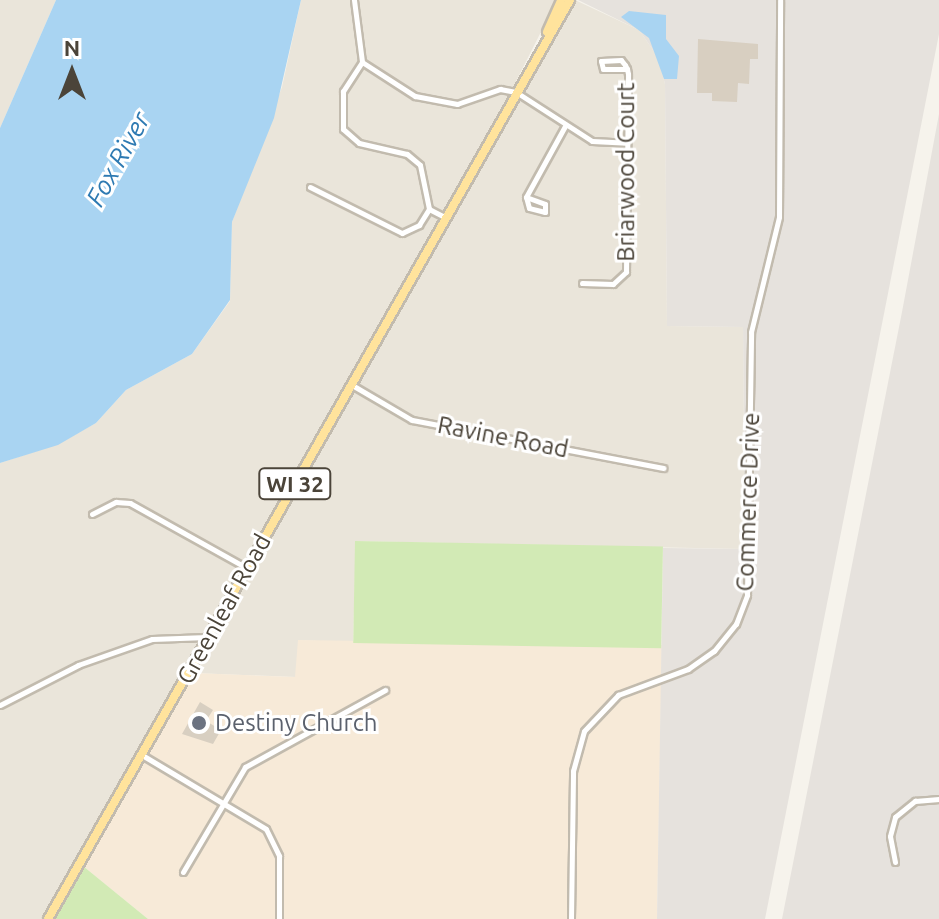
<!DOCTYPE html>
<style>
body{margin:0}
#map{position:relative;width:939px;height:919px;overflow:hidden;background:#f6f3ec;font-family:Ubuntu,sans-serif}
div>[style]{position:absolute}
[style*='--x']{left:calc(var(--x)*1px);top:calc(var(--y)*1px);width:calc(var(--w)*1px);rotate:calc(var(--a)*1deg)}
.residential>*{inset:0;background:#eae5da}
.commercial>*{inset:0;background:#f7ead8}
.industrial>*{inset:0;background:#e6e2dd}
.green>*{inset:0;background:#d2eab5;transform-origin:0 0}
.water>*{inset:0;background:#a9d4f2}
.building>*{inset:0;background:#d8cfc1}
.roads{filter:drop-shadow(2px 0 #c2bbae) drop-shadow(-2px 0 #c2bbae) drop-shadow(0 2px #c2bbae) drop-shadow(0 -2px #c2bbae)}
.minor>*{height:5px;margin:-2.5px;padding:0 2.5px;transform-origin:2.5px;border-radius:2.5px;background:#fff}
.primary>*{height:8px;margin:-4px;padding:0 4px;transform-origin:4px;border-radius:4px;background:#ffe39c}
.dots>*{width:22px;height:22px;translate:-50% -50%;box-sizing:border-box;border:4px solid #fff;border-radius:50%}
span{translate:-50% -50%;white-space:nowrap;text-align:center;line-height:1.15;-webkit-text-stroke:6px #fff;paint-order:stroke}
.shield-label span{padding:2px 6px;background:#fff;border:2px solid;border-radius:6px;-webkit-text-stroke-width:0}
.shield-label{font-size:22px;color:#4b4439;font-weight:700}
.street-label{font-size:24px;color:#4b4439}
.worship-label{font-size:24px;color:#5b616d}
.left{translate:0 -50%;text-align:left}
.water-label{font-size:26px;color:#2e7ab2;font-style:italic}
.north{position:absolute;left:32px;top:32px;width:80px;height:80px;-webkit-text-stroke:6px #fff;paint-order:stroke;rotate:0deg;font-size:22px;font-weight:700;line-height:32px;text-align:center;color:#4b4439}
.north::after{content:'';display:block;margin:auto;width:28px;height:36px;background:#4b4439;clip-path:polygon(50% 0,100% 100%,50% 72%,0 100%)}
</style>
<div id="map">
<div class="residential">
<div style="clip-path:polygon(0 0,56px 0,0 128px)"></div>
<div style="clip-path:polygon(301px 0,557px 0,500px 113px,52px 904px,43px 919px,0 919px,0 463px,58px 444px,96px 423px,126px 390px,192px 354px,230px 301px,232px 222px,282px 87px)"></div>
<div style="clip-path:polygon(575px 0,639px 30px,658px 57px,665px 84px,667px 326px,743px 327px,745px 549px,356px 541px,353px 643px,299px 640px,296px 677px,193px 673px)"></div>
</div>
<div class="commercial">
<div style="clip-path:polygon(298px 640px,662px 645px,657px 919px,148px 919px,83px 866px,193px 673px,295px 677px)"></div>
</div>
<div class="industrial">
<div style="clip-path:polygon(578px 0,939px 0,939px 34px,765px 919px,657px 919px,663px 548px,745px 549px,743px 327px,667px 326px,665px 84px,658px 57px,639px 30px)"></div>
<div style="clip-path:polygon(939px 114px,939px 919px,782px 919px,902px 312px)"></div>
</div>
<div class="green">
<div style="left:355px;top:541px;width:308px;height:102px;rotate:1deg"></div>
<div style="clip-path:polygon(83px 866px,148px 919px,51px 919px)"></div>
</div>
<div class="water">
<div style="clip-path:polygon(56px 0,301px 0,274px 118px,232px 222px,230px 300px,192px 354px,126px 390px,96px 423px,58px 445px,0 463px,0 128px)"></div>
<div style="clip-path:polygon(629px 11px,666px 15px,666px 39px,679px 56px,677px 79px,664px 79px,649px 38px,621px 17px)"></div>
</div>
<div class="building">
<div style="clip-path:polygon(698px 39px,758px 44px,758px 59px,750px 59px,749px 84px,738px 83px,737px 102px,712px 101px,712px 93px,697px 93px)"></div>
<div style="clip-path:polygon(200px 702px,213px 710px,206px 721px,221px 730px,213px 744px,182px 734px)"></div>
</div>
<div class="roads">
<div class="minor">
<div style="--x:354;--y:0;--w:63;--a:82.6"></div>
<div style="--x:362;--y:62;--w:63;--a:32.7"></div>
<div style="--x:415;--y:96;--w:43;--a:10.8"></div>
<div style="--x:457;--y:104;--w:46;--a:-19.2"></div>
<div style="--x:500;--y:89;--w:16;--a:11"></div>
<div style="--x:516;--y:92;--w:90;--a:32.8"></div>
<div style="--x:592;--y:141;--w:35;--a:3"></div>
<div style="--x:362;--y:62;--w:35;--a:123"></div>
<div style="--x:343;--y:91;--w:38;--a:90"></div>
<div style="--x:343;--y:129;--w:21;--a:41"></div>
<div style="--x:359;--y:143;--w:49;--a:12.9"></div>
<div style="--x:407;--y:154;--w:17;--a:40"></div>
<div style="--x:420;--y:165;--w:45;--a:78.4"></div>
<div style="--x:429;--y:209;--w:18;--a:27"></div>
<div style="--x:310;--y:187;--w:103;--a:26.6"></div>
<div style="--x:402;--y:233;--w:19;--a:-25"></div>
<div style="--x:419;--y:225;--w:19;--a:-58"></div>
<div style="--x:526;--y:197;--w:20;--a:20"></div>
<div style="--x:545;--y:204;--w:8;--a:90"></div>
<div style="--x:545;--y:212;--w:16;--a:-166"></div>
<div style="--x:529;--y:208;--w:11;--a:-105"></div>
<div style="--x:526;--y:197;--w:81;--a:-61.2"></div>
<div style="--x:582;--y:283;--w:31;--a:2"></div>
<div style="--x:613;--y:284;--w:18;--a:-43"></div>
<div style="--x:626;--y:272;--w:198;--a:-89.4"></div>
<div style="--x:628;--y:74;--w:5;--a:-101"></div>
<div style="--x:627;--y:69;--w:4;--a:-117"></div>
<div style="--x:625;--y:65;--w:6;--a:-129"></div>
<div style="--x:621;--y:60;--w:20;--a:177"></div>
<div style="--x:601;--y:61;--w:8;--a:76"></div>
<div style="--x:603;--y:69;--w:24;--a:0"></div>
<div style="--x:352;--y:385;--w:69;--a:30.3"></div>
<div style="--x:412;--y:420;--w:256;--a:10.8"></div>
<div style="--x:92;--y:514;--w:27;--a:-27"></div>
<div style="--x:116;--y:502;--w:14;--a:4"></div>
<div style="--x:130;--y:503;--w:134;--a:29.1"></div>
<div style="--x:0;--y:705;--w:88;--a:-27.1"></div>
<div style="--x:78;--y:665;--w:78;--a:-19.4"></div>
<div style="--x:152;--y:639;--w:55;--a:-2.1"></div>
<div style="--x:142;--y:755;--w:144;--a:30.8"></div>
<div style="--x:266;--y:829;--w:30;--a:64"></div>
<div style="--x:279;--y:856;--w:63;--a:90"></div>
<div style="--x:895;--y:862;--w:26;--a:-101"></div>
<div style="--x:890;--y:836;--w:20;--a:-75"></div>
<div style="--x:895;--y:817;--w:26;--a:-39"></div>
<div style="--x:915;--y:801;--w:24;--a:-5"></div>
<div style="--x:183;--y:872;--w:122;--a:-59.4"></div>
<div style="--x:245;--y:767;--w:160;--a:-28.8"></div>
<div style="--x:571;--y:919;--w:148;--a:-89.2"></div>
<div style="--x:573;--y:771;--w:41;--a:-74.6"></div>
<div style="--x:584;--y:731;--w:50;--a:-46.6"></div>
<div style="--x:618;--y:695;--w:75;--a:-20.4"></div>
<div style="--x:688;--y:669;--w:32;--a:-35"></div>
<div style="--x:714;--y:651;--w:35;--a:-51"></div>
<div style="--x:736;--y:624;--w:31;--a:-69"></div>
<div style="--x:747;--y:595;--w:263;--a:-89.1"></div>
<div style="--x:751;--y:332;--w:118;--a:-76.3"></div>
<div style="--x:779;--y:217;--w:217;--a:-89.7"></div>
</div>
<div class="primary">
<div style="--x:547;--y:32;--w:35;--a:-66"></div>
<div style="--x:48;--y:919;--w:1057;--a:-60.4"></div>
</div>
</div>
<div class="dots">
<div style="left:199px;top:723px;background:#6b7280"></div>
</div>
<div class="shield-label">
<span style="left:295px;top:484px">WI 32</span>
</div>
<div class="street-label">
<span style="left:626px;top:172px;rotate:-90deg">Briarwood Court</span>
<span style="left:503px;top:437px;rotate:11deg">Ravine Road</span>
<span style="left:748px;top:502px;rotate:-88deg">Commerce Drive</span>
<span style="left:224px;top:609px;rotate:-61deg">Greenleaf Road</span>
</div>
<div class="worship-label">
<span class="left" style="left:215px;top:723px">Destiny Church</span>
</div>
<div class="water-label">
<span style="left:118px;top:159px;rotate:-61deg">Fox River</span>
</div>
<div class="north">N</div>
</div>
